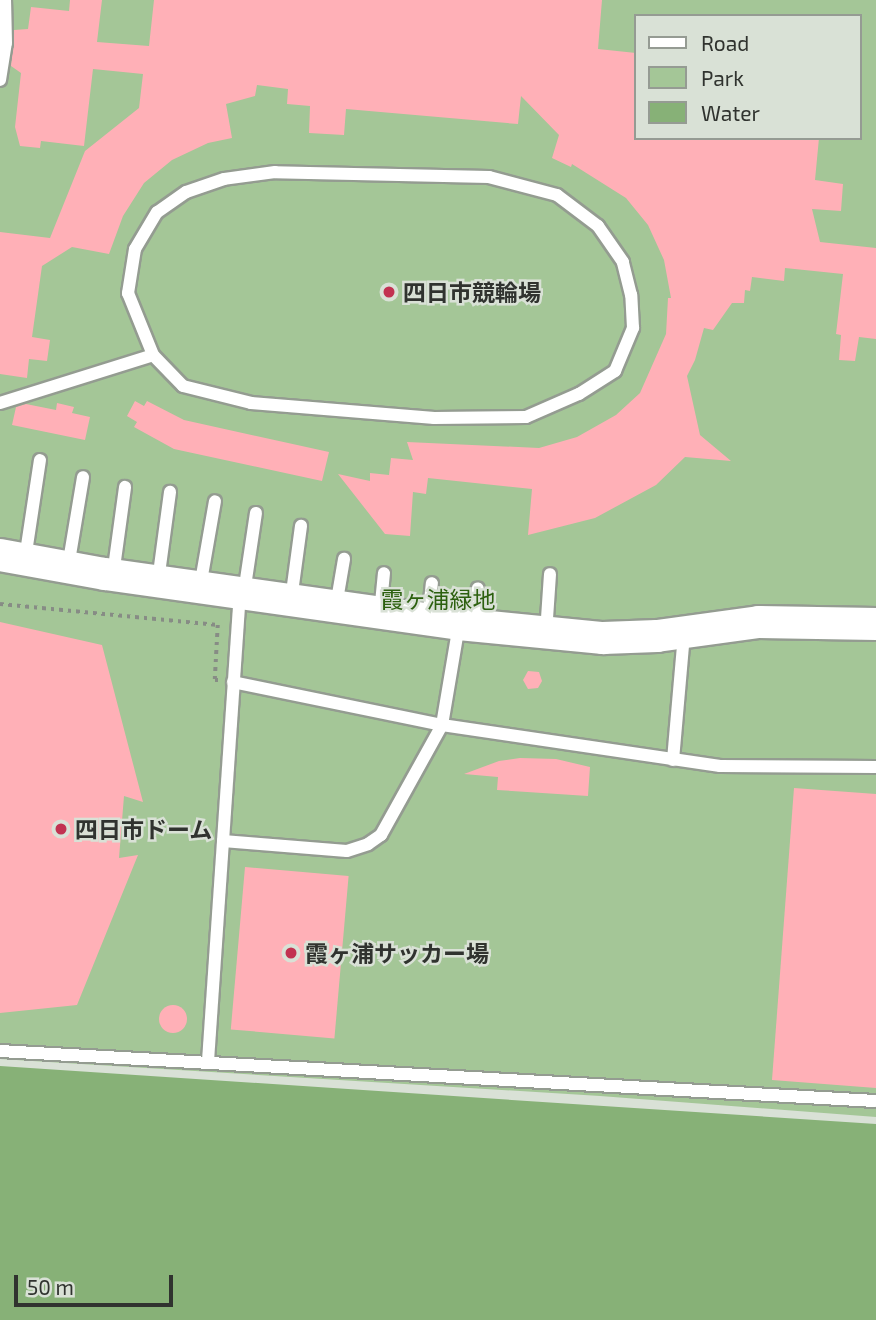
<!DOCTYPE html>
<meta charset="utf-8">
<style>
body{margin:0}
#map{position:relative;width:876px;height:1320px;overflow:hidden;background:#d9e1d6;font-family:"Exo 2","Noto Sans JP",sans-serif}
div>[style]{position:absolute}
[style*='--x']{left:calc(var(--x)*1px);top:calc(var(--y)*1px);width:calc(var(--w)*1px);rotate:calc(var(--a)*1deg)}
.green>*{inset:0;background:#a4c697}
.water>*{inset:0;background:#87b177}
.building>*{inset:0;background:#ffb0b7;transform-origin:0 0}
.round{border-radius:50%}
.path>*{height:3.5px;margin-top:-1.75px;transform-origin:0;background:repeating-linear-gradient(90deg,#878c85 0 3.5px,transparent 0 8.5px)}
.roads{filter:drop-shadow(2px 0 #949c91) drop-shadow(-2px 0 #949c91) drop-shadow(0 2px #949c91) drop-shadow(0 -2px #949c91)}
.service>*{height:12px;margin:-6px;padding:0 6px;transform-origin:6px;border-radius:6px;background:#fff}
.tertiary>*{height:32px;margin:-16px;padding:0 16px;transform-origin:16px;border-radius:16px;background:#fff}
.dots>*{width:19px;height:19px;translate:-50% -50%;box-sizing:border-box;border:4px solid #d9e1d6;border-radius:50%}
span{translate:-50% -50%;white-space:nowrap;text-align:center;line-height:1.15;-webkit-text-stroke:5px #d9e1d6;paint-order:stroke}
.poi-label{font-size:23px;color:#30332f;font-weight:700}
.left{translate:0 -50%;text-align:left}
.park-label{font-size:23px;color:#2c600f}
.legend{position:absolute;left:634px;top:14px;width:228px;height:126px;box-sizing:border-box;background:#d9e1d6;border:2px solid #959b93;margin:0;padding:9px 12px;list-style:none;font-size:21px;color:#30332f}
.legend li{display:flex;align-items:center;gap:14px;height:35px}
.legend b{width:35px;border:2px solid #959b93}
.scale{position:absolute;left:14px;top:1275px;width:159px;height:32px;box-sizing:border-box;border:4px solid #30332f;border-top:0;padding-left:9px;font-size:21px;line-height:24px;white-space:nowrap;color:#30332f;-webkit-text-stroke:5px #d9e1d6;paint-order:stroke}
</style>
<div id="map">
<div class="green">
<div style="clip-path:polygon(evenodd,0 0,876px 0,876px 1117px,600px 1096px,0 1059px,0 0,636px 16px,860px 16px,860px 138px,636px 138px,636px 16px)"></div>
</div>
<div class="water">
<div style="clip-path:polygon(0 1066px,876px 1124px,876px 1320px,0 1320px)"></div>
</div>
<div class="building">
<div style="clip-path:polygon(70px 0,102px 0,97px 42px,149px 46px,154px 0,602px 0,598px 49px,636px 53px,636px 138px,819px 138px,815px 180px,843px 184px,841px 211px,812px 209px,820px 242px,876px 248px,876px 339px,859px 337px,855px 361px,839px 360px,841px 335px,836px 334px,843px 274px,785px 268px,784px 281px,752px 277px,750px 291px,745px 290px,744px 303px,732px 303px,713px 330px,704px 328px,695px 360px,687px 376px,700px 435px,731px 461px,685px 457px,656px 485px,595px 518px,528px 535px,532px 489px,428px 478px,426px 494px,413px 492px,410px 536px,385px 534px,338px 474px,370px 481px,370px 473px,389px 475px,391px 458px,413px 460px,407px 442px,539px 448px,577px 437px,616px 415px,640px 393px,666px 334px,668px 298px,671px 298px,664px 260px,648px 225px,626px 198px,572px 164px,571px 167px,552px 158px,559px 135px,521px 96px,518px 124px,346px 109px,344px 135px,309px 133px,310px 106px,287px 104px,288px 89px,257px 85px,255px 96px,226px 104px,232px 138px,208px 143px,172px 160px,144px 183px,123px 216px,109px 254px,72px 247px,42px 266px,32px 337px,50px 340px,47px 361px,29px 359px,27px 378px,0 374px,0 232px,50px 238px,85px 151px,139px 108px,143px 74px,93px 69px,84px 146px,41px 141px,40px 148px,20px 146px,15px 127px,21px 73px,11px 66px,14px 30px,28px 29px,31px 7px,69px 11px)"></div>
<div style="clip-path:polygon(135px 401px,144px 406px,147px 401px,184px 420px,329px 452px,322px 481px,174px 449px,134px 427px,137px 422px,127px 416px)"></div>
<div style="clip-path:polygon(57px 403px,74px 407px,72px 413px,90px 417px,85px 440px,12px 425px,16px 407px,26px 404px,56px 410px)"></div>
<div style="clip-path:polygon(0 622px,102px 645px,143px 802px,124px 796px,119px 858px,138px 855px,77px 1005px,0 1013px)"></div>
<div style="clip-path:polygon(528px 671px,539px 672px,542px 681px,538px 688px,528px 689px,523px 680px)"></div>
<div style="clip-path:polygon(520px 758px,556px 759px,590px 767px,588px 796px,497px 790px,498px 777px,464px 774px,499px 761px)"></div>
<div style="clip-path:polygon(794px 788px,876px 794px,876px 1088px,772px 1080px)"></div>
<div style="left:245px;top:867px;width:104px;height:163px;rotate:5deg"></div>
<div class="round" style="left:159px;top:1005px;width:28px;height:28px"></div>
</div>
<div class="path">
<div style="--x:0;--y:604;--w:219;--a:5.5"></div>
<div style="--x:218;--y:625;--w:55;--a:93.1"></div>
<div style="--x:215;--y:680;--w:4;--a:0"></div>
</div>
<div class="roads">
<div class="service">
<div style="--x:0;--y:80;--w:37;--a:-81"></div>
<div style="--x:6;--y:43;--w:43;--a:-91.3"></div>
<div style="--x:0;--y:403;--w:160;--a:-17.4"></div>
<div style="--x:153;--y:355;--w:43;--a:45.9"></div>
<div style="--x:183;--y:386;--w:70;--a:14"></div>
<div style="--x:251;--y:403;--w:184;--a:4.7"></div>
<div style="--x:434;--y:418;--w:92;--a:-0.6"></div>
<div style="--x:526;--y:417;--w:58;--a:-23.5"></div>
<div style="--x:579;--y:394;--w:43;--a:-32.6"></div>
<div style="--x:615;--y:371;--w:47;--a:-67.3"></div>
<div style="--x:633;--y:328;--w:33;--a:-93"></div>
<div style="--x:631;--y:295;--w:34;--a:-104"></div>
<div style="--x:623;--y:262;--w:44;--a:-124.8"></div>
<div style="--x:598;--y:226;--w:51;--a:-142.9"></div>
<div style="--x:557;--y:195;--w:70;--a:-165.2"></div>
<div style="--x:489;--y:177;--w:214;--a:-178.7"></div>
<div style="--x:275;--y:172;--w:51;--a:172.2"></div>
<div style="--x:224;--y:179;--w:40;--a:161.1"></div>
<div style="--x:186;--y:192;--w:35;--a:145"></div>
<div style="--x:157;--y:212;--w:43;--a:120.7"></div>
<div style="--x:135;--y:249;--w:45;--a:99"></div>
<div style="--x:128;--y:293;--w:67;--a:68"></div>
<div style="--x:25;--y:559;--w:100;--a:-81.4"></div>
<div style="--x:68;--y:567;--w:91;--a:-80.5"></div>
<div style="--x:113;--y:575;--w:89;--a:-82.2"></div>
<div style="--x:158;--y:581;--w:90;--a:-82.3"></div>
<div style="--x:200;--y:587;--w:87;--a:-80.1"></div>
<div style="--x:244;--y:593;--w:81;--a:-81.5"></div>
<div style="--x:291;--y:600;--w:75;--a:-82.3"></div>
<div style="--x:336;--y:606;--w:48;--a:-80.3"></div>
<div style="--x:380;--y:613;--w:40;--a:-84.3"></div>
<div style="--x:428;--y:620;--w:37;--a:-84"></div>
<div style="--x:472;--y:625;--w:37;--a:-81"></div>
<div style="--x:546;--y:633;--w:59;--a:-86.1"></div>
<div style="--x:233;--y:682;--w:213;--a:11.6"></div>
<div style="--x:442;--y:725;--w:281;--a:8.4"></div>
<div style="--x:720;--y:766;--w:156;--a:0.4"></div>
<div style="--x:673;--y:760;--w:127;--a:-85"></div>
<div style="--x:223;--y:841;--w:124;--a:4.6"></div>
<div style="--x:347;--y:851;--w:22;--a:-18"></div>
<div style="--x:368;--y:844;--w:16;--a:-35"></div>
<div style="--x:381;--y:835;--w:126;--a:-61"></div>
<div style="--x:442;--y:725;--w:101;--a:-80.4"></div>
<div style="--x:0;--y:1051;--w:877;--a:3.27"></div>
<div style="--x:208;--y:1061;--w:469;--a:-86.1"></div>
</div>
<div class="tertiary">
<div style="--x:0;--y:555;--w:107;--a:10.3"></div>
<div style="--x:105;--y:574;--w:358;--a:8"></div>
<div style="--x:459;--y:624;--w:145;--a:5.6"></div>
<div style="--x:603;--y:638;--w:54;--a:-2.1"></div>
<div style="--x:657;--y:636;--w:103;--a:-7.8"></div>
<div style="--x:759;--y:622;--w:117;--a:1"></div>
</div>
</div>
<div class="dots">
<div style="left:389px;top:292px;background:#c23251"></div>
<div style="left:61px;top:829px;background:#c23251"></div>
<div style="left:291px;top:953px;background:#c23251"></div>
</div>
<div class="poi-label">
<span class="left" style="left:403px;top:292px">四日市競輪場</span>
<span class="left" style="left:75px;top:829px">四日市ドーム</span>
<span class="left" style="left:305px;top:953px">霞ヶ浦サッカー場</span>
</div>
<div class="park-label">
<span style="left:438px;top:599px">霞ヶ浦緑地</span>
</div>
<ul class="legend">
<li><b style="height:9px;background:#fff"></b>Road</li>
<li><b style="height:19px;background:#a4c697"></b>Park</li>
<li><b style="height:19px;background:#87b177"></b>Water</li>
</ul>
<div class="scale">50 m</div>
</div>
